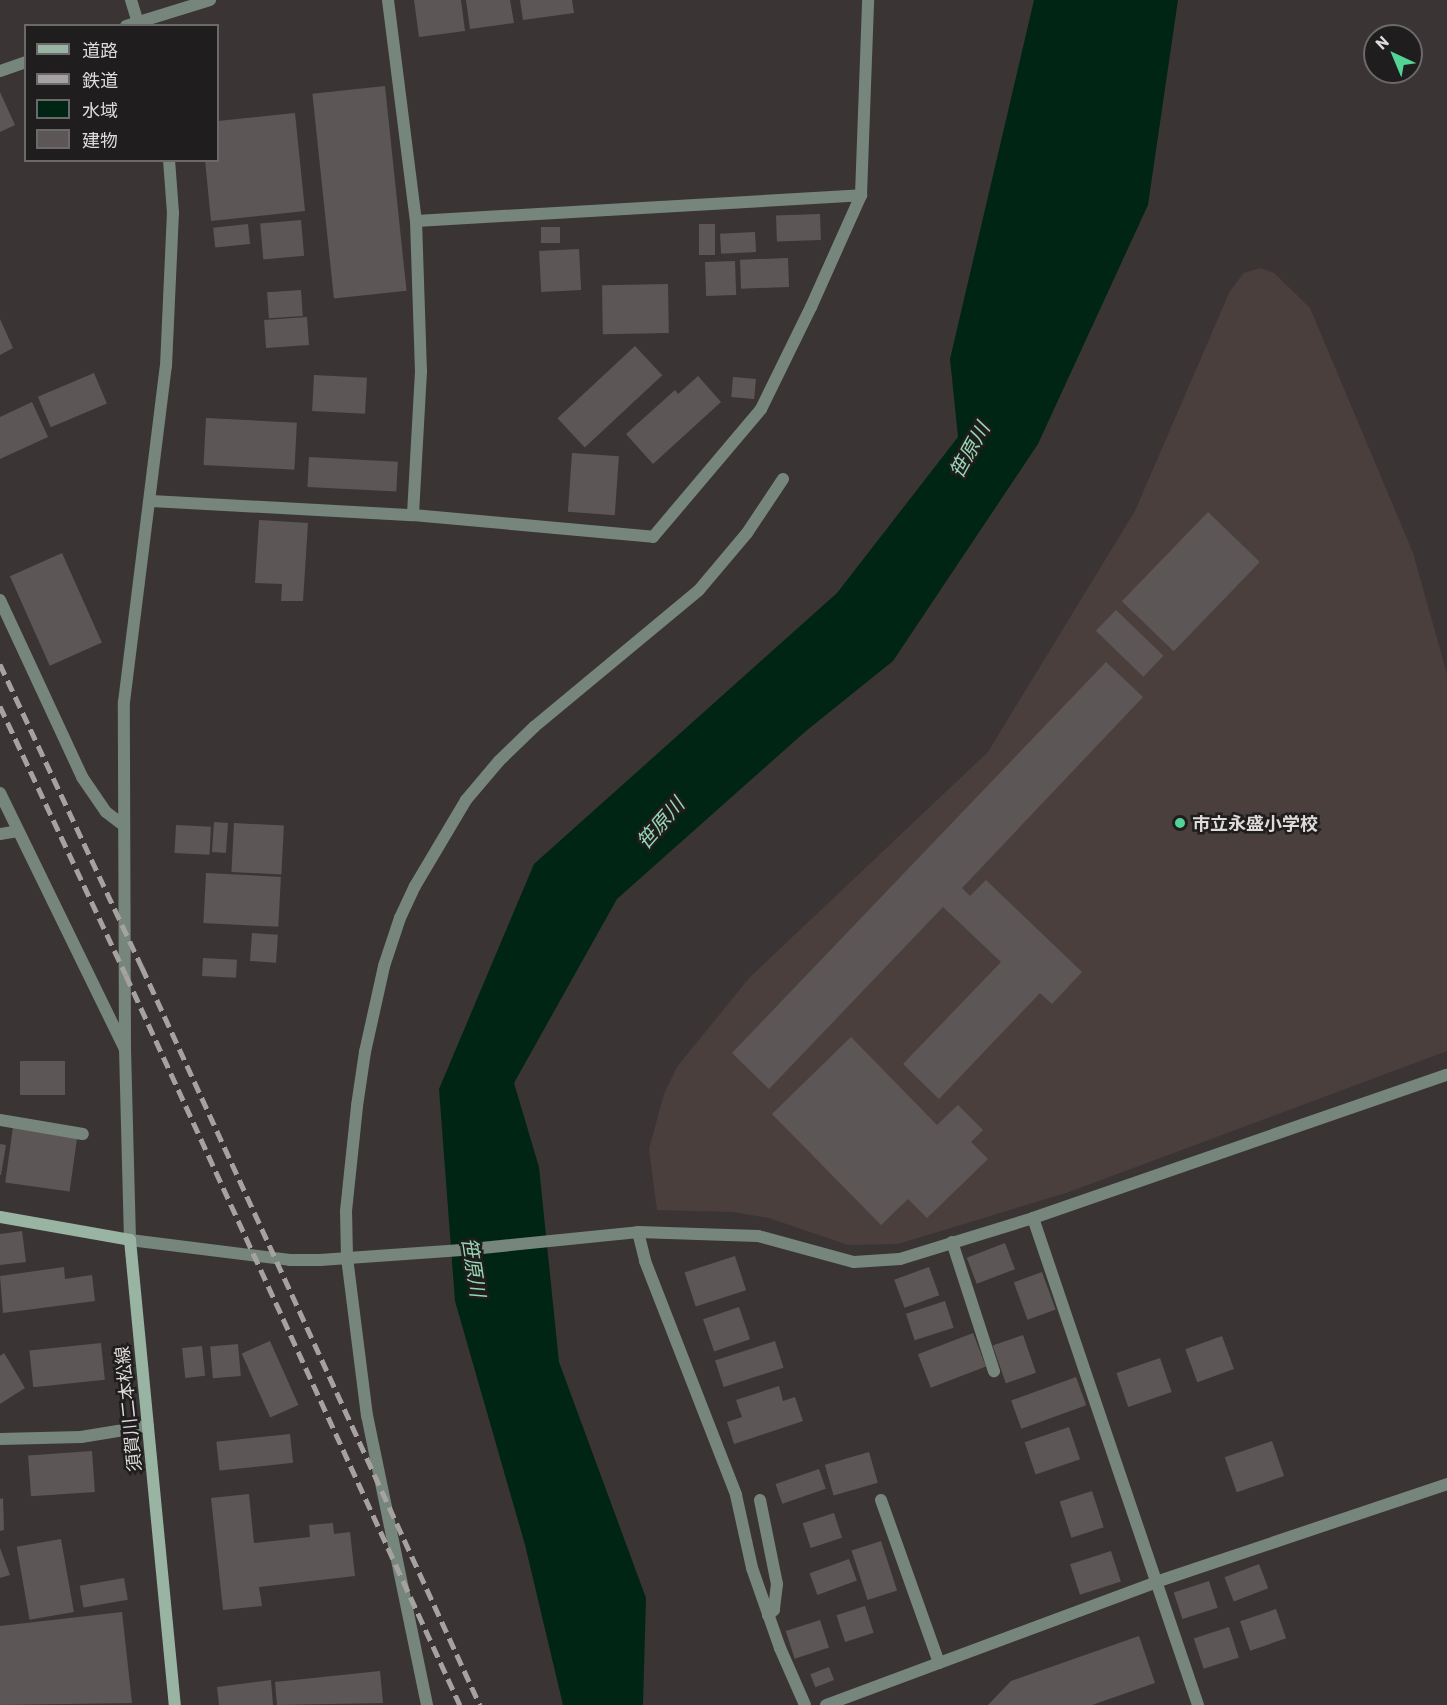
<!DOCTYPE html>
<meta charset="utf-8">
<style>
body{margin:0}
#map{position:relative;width:1447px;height:1705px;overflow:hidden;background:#3a3534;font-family:Barlow,"Noto Sans JP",sans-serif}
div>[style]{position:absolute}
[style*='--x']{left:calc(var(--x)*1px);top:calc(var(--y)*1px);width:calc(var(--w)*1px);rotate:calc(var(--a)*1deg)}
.built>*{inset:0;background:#4a3f3d}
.water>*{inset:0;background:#002514}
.building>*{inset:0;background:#5c5756;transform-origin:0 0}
.minor>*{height:12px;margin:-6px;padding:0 6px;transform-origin:6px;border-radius:6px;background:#76867d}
.tertiary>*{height:12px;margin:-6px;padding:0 6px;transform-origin:6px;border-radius:6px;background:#76867d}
.secondary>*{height:12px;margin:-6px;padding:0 6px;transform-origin:6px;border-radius:6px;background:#9ab4a4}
.rail>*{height:4.5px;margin-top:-2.25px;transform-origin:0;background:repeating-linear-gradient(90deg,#a6a2a1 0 12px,transparent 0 18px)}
.dots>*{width:16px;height:16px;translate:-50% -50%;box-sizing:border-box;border:3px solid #1f1d1d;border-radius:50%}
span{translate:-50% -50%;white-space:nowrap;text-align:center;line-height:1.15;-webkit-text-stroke:5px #1f1d1d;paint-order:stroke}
.poi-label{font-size:18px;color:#dedbda;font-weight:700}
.left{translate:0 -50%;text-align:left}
.street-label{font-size:18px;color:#dedbda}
.water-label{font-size:20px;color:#96d7b3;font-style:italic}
.legend{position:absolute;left:24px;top:24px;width:195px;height:138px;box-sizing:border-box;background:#1f1d1d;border:2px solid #6b6969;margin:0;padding:8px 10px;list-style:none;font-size:18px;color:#dedbda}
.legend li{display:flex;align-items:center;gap:12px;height:30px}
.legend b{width:30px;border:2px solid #6b6969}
.north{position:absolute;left:1363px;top:24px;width:60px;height:60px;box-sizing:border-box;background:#1f1d1d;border:2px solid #6b6969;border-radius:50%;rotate:316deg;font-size:16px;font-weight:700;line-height:24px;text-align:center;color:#dedbda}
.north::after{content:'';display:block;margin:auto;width:21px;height:27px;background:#53d396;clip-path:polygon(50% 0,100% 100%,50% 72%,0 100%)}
</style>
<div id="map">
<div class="built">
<div style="clip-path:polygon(1260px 268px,1274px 273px,1310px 308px,1413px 553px,1447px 674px,1447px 1051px,1069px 1192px,898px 1244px,848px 1245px,769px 1218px,733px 1212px,657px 1210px,649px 1149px,664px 1094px,677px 1067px,750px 977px,988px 752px,1135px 511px,1230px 291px,1244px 273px)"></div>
</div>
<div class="water">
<div style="clip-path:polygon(1034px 0,1178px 0,1148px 205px,1038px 444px,893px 661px,806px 731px,617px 899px,514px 1083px,539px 1167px,559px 1362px,646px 1598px,643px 1705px,563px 1705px,525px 1545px,455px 1301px,439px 1089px,534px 864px,837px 593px,958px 437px,950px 359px)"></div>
</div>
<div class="building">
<div style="clip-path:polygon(414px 0,461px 0,465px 31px,419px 37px)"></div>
<div style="clip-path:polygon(466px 0,510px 0,514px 23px,470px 29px)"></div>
<div style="clip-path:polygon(520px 0,572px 0,574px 13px,523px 20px)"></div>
<div style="left:385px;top:86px;width:206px;height:73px;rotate:84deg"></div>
<div style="clip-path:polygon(0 92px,15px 125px,0 132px)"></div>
<div style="clip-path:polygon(295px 113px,305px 211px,211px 221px,205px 160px,218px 160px,218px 121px)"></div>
<div style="left:820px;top:214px;width:26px;height:44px;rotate:88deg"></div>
<div style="left:301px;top:220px;width:36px;height:41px;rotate:85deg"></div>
<div style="left:248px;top:224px;width:20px;height:35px;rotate:84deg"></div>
<div style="left:699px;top:224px;width:16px;height:31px"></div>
<div style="left:541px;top:227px;width:19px;height:16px"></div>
<div style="left:755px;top:232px;width:20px;height:35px;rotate:87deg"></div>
<div style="left:579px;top:249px;width:41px;height:40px;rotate:87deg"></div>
<div style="left:788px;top:258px;width:29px;height:48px;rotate:88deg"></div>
<div style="left:735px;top:261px;width:34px;height:30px;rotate:88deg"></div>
<div style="left:668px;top:284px;width:49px;height:66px;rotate:89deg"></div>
<div style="left:301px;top:290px;width:26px;height:34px;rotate:86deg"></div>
<div style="left:307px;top:317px;width:28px;height:43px;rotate:86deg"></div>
<div style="clip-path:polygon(0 319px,13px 348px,0 355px)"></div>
<div style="left:635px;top:346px;width:40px;height:106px;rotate:47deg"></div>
<div style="left:94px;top:373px;width:33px;height:61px;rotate:67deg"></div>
<div style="left:314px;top:375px;width:53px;height:36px;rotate:3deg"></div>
<div style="clip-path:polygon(698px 376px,721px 402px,653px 464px,626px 434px,675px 390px,678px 394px)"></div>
<div style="left:733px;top:377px;width:23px;height:20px;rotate:5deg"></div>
<div style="clip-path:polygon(32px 402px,48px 437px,0 459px,0 417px)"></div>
<div style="left:206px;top:418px;width:91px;height:47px;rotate:3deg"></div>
<div style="left:572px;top:453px;width:47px;height:59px;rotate:4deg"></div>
<div style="left:309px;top:457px;width:89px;height:30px;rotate:3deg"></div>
<div style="left:1208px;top:512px;width:72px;height:124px;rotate:44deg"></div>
<div style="clip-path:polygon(259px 520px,308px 523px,303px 601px,281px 601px,282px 584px,255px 583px)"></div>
<div style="left:62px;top:553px;width:98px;height:57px;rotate:66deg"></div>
<div style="left:1116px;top:610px;width:66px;height:29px;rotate:44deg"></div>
<div style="clip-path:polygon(1106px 662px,1143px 697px,962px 888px,970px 896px,986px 880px,1082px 972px,1052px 1004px,1040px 993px,939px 1099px,903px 1064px,1001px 962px,943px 907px,769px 1089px,732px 1053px)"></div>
<div style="left:214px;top:822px;width:14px;height:30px;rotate:4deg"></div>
<div style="left:234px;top:823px;width:50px;height:49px;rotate:3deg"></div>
<div style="left:176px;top:825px;width:35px;height:28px;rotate:3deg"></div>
<div style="left:206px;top:873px;width:75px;height:50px;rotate:3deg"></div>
<div style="left:252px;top:933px;width:26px;height:28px;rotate:4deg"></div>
<div style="left:203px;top:958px;width:34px;height:18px;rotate:3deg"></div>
<div style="clip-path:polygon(851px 1037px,937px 1125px,958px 1105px,983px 1130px,971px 1142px,988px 1159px,927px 1218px,908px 1199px,881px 1225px,772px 1114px)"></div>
<div style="left:65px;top:1061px;width:34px;height:45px;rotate:90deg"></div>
<div style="left:13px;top:1127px;width:65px;height:56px;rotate:8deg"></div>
<div style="clip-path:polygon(0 1144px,6px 1145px,1px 1175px,0 1175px)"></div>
<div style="clip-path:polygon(22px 1231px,26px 1262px,0 1265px,0 1234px)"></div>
<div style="left:1005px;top:1243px;width:28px;height:41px;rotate:69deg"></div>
<div style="left:735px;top:1256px;width:36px;height:53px;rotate:72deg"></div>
<div style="clip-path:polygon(64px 1267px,65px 1279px,92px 1275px,95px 1301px,3px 1313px,0 1276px)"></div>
<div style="left:929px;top:1267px;width:30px;height:37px;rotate:70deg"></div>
<div style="left:1042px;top:1272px;width:40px;height:30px;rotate:70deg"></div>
<div style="left:945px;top:1301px;width:28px;height:41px;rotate:72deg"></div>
<div style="left:739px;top:1307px;width:34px;height:38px;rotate:71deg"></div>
<div style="left:973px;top:1333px;width:36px;height:59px;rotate:69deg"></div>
<div style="left:1023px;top:1335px;width:40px;height:32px;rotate:71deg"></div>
<div style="left:1222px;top:1336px;width:35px;height:39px;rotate:70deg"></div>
<div style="left:270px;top:1341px;width:70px;height:31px;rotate:66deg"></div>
<div style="left:775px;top:1341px;width:28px;height:63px;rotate:72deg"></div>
<div style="left:101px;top:1343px;width:37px;height:72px;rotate:84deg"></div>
<div style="left:238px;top:1344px;width:32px;height:28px;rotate:85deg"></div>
<div style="left:202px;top:1346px;width:30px;height:20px;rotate:84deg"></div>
<div style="clip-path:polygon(4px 1353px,25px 1388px,0 1404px,0 1356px)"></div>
<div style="left:1160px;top:1358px;width:36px;height:46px;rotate:71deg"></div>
<div style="left:1076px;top:1377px;width:30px;height:69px;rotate:70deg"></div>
<div style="clip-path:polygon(779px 1386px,783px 1401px,795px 1397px,803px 1421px,734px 1444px,727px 1422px,742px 1417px,736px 1400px)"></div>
<div style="left:1069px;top:1427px;width:34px;height:47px;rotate:71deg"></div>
<div style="left:290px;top:1434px;width:29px;height:74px;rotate:84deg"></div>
<div style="left:1272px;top:1441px;width:37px;height:50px;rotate:71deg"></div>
<div style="left:92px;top:1451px;width:41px;height:64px;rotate:86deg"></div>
<div style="left:869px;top:1452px;width:32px;height:46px;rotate:74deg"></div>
<div style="left:819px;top:1469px;width:21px;height:46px;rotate:71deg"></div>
<div style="left:1092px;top:1491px;width:38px;height:34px;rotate:72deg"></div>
<div style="clip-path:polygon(249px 1494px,254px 1543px,310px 1537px,309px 1525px,333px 1523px,334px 1534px,350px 1532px,355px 1576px,259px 1587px,262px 1606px,223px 1610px,211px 1498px)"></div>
<div style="clip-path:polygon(3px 1498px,4px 1530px,0 1531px,0 1499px)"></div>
<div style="left:834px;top:1513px;width:26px;height:33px;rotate:72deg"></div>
<div style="left:61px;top:1539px;width:74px;height:45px;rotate:80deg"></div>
<div style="left:881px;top:1541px;width:52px;height:31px;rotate:72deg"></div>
<div style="clip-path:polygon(0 1548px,10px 1575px,0 1578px)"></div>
<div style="left:1111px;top:1551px;width:32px;height:43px;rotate:72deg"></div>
<div style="left:849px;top:1559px;width:23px;height:42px;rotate:70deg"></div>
<div style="left:1259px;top:1564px;width:26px;height:37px;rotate:69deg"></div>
<div style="left:124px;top:1578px;width:22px;height:45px;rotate:80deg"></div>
<div style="left:1209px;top:1581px;width:28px;height:37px;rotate:72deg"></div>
<div style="left:865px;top:1606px;width:28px;height:30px;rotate:72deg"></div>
<div style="left:1276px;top:1609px;width:31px;height:38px;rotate:71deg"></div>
<div style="clip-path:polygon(122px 1612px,132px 1703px,0 1705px,0 1626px)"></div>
<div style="left:820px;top:1620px;width:29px;height:36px;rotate:72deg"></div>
<div style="left:1229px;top:1627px;width:32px;height:37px;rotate:72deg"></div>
<div style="clip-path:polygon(1139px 1636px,1155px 1683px,1092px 1705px,988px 1705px,1011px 1681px)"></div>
<div style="left:829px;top:1667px;width:14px;height:20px;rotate:69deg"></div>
<div style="clip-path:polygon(380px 1671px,383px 1703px,277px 1705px,275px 1682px)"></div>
<div style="clip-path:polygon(271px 1680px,273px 1705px,219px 1705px,217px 1687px)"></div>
</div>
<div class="minor">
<div style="--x:388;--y:0;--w:223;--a:82.8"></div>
<div style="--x:416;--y:221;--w:150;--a:88.1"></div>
<div style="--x:421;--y:371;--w:144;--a:93.2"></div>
<div style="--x:126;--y:26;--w:88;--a:-17.2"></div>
<div style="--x:0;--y:71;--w:28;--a:-19"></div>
<div style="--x:416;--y:221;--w:446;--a:-3.3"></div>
<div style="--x:151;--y:501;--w:262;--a:3.1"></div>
<div style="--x:413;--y:515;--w:241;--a:5.2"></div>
<div style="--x:653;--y:537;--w:167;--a:-49.8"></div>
<div style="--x:761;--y:409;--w:114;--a:-63.9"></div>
<div style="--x:811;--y:307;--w:123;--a:-65.9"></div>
<div style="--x:861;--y:195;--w:195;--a:-87.9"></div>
<div style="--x:0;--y:600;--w:195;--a:65.1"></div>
<div style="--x:82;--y:777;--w:42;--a:55.6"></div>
<div style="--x:106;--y:812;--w:21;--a:37"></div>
<div style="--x:0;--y:793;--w:285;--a:64"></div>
<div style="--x:0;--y:834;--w:18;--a:-9"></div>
<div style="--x:0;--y:1120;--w:84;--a:9.6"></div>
<div style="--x:1033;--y:1218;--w:514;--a:71.28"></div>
<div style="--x:638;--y:1232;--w:30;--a:76"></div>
<div style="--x:645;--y:1261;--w:251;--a:68.7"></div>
<div style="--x:736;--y:1495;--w:75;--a:77.6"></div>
<div style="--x:752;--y:1568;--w:85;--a:70.7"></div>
<div style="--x:780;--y:1648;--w:62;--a:66.3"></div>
<div style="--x:130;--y:1240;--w:161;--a:7.1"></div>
<div style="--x:290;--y:1260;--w:30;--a:0"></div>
<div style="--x:320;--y:1260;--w:142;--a:-4"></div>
<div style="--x:462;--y:1250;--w:177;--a:-5.8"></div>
<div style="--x:638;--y:1232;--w:120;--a:1.9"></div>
<div style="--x:758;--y:1236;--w:99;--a:15.2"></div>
<div style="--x:854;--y:1262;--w:46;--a:-3.7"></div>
<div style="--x:900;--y:1259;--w:139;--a:-17.1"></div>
<div style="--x:1033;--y:1218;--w:438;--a:-19.1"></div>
<div style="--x:952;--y:1242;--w:136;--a:72"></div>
<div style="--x:0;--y:1439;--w:81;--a:-1.4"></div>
<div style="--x:81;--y:1437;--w:68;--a:-9.3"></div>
<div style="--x:760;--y:1500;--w:86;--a:78.6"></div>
<div style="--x:777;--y:1584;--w:26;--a:97"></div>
<div style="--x:774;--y:1610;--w:8;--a:140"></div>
<div style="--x:881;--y:1500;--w:173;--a:70.4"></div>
<div style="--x:427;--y:1705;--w:295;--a:-101.7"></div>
<div style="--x:367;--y:1416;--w:160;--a:-97.2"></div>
<div style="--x:347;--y:1257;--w:46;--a:-91.2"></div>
<div style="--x:346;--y:1211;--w:106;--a:-84"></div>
<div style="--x:357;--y:1106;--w:55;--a:-81.6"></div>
<div style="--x:365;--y:1052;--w:88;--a:-77.5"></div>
<div style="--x:384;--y:966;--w:51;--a:-71.6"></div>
<div style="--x:400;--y:918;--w:35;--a:-65"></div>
<div style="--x:415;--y:886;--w:100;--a:-59.3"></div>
<div style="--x:466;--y:800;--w:51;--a:-49.8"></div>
<div style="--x:499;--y:761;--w:49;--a:-44.2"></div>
<div style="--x:534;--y:727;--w:214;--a:-39.7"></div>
<div style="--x:699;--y:590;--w:75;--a:-49.9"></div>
<div style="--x:747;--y:533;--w:65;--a:-56.3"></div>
<div style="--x:826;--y:1705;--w:352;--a:-20.4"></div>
<div style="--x:1156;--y:1582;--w:307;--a:-18.6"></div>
</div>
<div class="tertiary">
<div style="--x:131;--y:0;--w:27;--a:73"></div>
<div style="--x:130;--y:1240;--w:191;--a:-91.5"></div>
<div style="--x:125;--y:1049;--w:347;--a:-90.2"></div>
<div style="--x:124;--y:702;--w:339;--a:-82.9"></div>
<div style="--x:166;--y:366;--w:153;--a:-87.4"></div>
<div style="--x:173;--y:213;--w:53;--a:-94.3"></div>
</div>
<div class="secondary">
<div style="--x:0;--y:1217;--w:132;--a:10"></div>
<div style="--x:130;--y:1240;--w:467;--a:84.5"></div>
</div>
<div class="rail">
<div style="--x:0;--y:664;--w:335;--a:64.9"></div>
<div style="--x:142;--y:967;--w:812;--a:65.39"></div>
<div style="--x:0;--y:706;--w:297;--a:64.9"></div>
<div style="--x:126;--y:975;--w:803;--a:65.41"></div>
</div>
<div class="dots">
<div style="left:1180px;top:823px;background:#53d396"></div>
</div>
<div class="poi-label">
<span class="left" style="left:1192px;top:823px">市立永盛小学校</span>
</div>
<div class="street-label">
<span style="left:128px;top:1409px;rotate:-96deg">須賀川二本松線</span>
</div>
<div class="water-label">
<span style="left:969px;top:450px;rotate:-61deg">笹原川</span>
<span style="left:660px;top:823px;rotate:-49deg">笹原川</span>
<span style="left:474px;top:1267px;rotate:81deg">笹原川</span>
</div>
<ul class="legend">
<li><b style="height:8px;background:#9ab4a4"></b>道路</li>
<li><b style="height:8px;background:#a6a2a1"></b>鉄道</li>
<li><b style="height:16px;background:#002514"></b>水域</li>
<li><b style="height:16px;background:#5c5756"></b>建物</li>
</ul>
<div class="north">N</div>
</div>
